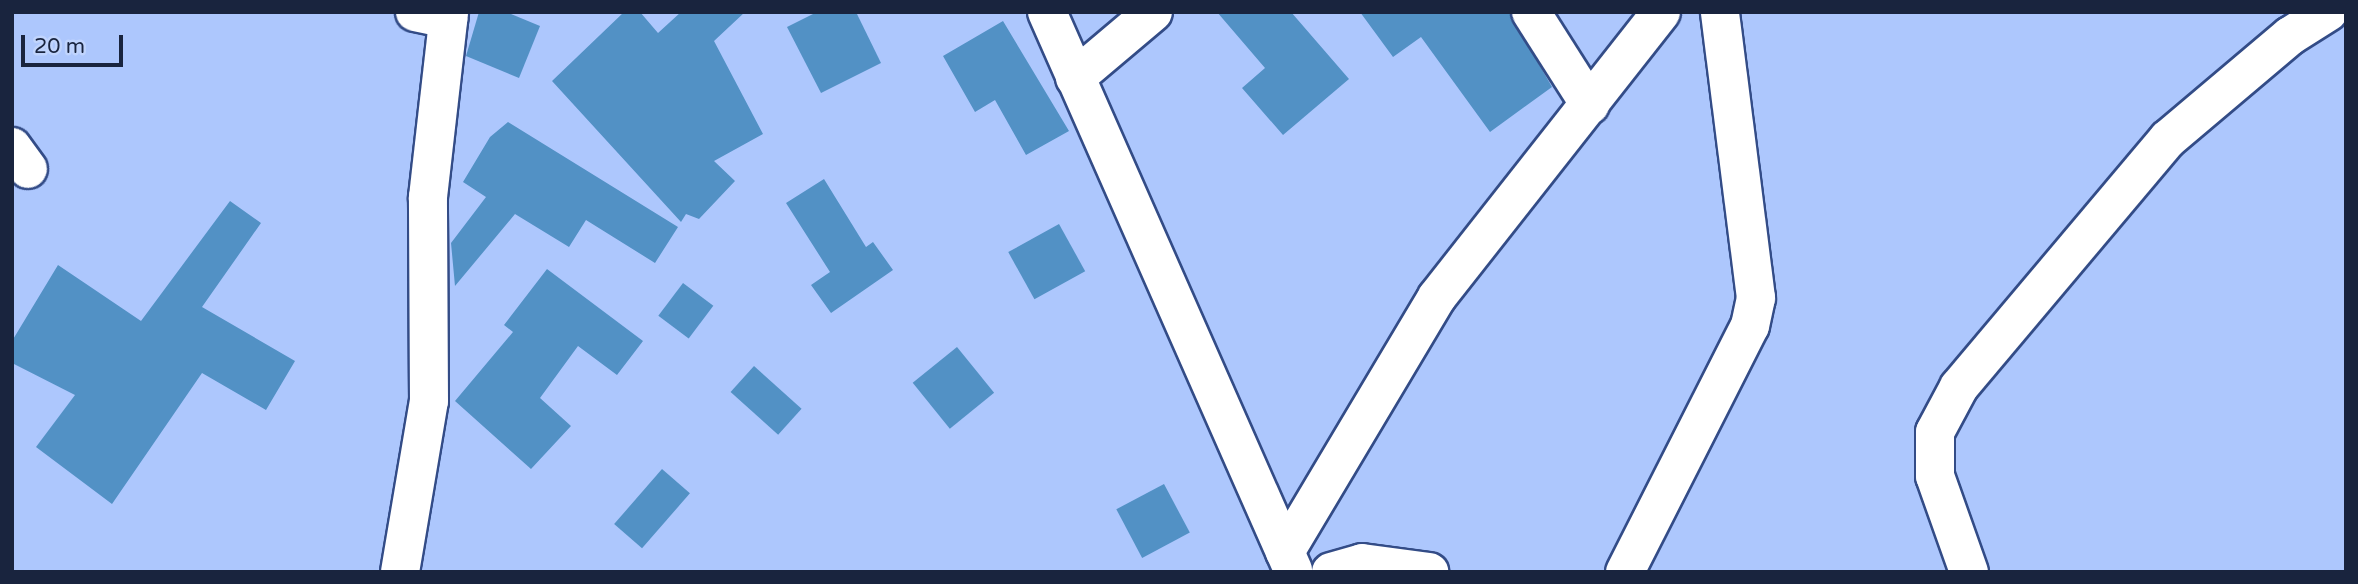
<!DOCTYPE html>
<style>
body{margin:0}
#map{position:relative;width:2358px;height:584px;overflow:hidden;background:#adc7fd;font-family:"Varela Round",sans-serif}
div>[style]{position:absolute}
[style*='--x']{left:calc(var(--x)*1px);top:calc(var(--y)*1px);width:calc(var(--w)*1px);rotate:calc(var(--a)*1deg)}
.building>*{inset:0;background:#5291c5;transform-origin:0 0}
.roads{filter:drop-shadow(2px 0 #334c87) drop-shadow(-2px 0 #334c87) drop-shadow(0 2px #334c87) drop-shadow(0 -2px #334c87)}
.minor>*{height:38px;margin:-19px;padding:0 19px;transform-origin:19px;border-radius:19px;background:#fff}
span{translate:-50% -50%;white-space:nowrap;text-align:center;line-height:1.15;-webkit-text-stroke:6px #c0d4fd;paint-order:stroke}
.frame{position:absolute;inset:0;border:14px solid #19243e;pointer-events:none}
.scale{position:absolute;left:21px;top:35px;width:102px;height:32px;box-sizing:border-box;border:4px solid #19243e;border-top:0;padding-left:9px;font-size:21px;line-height:24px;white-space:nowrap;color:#19243e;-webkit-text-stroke:5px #c0d4fd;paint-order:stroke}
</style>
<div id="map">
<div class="building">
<div style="clip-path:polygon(479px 12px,506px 12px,540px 26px,519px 78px,466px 56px)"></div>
<div style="clip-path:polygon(624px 12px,640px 12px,658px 33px,681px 12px,745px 12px,714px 41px,763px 134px,714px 161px,735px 181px,699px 219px,686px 214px,681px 222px,552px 81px)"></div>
<div style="clip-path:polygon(817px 12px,856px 12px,881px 63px,821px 93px,787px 27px)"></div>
<div style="clip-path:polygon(1217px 12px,1291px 12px,1349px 79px,1283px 135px,1242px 88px,1265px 68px)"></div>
<div style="clip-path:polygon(1360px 12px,1509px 12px,1552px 87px,1490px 132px,1421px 37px,1393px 57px)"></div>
<div style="clip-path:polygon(1003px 21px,1069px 131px,1026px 155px,995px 100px,975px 112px,943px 56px)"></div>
<div style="clip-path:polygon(508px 122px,678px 227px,655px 263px,586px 220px,569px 247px,515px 214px,455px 286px,451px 243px,486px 197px,463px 182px,490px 137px)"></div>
<div style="clip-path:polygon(824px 179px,866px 247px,873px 242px,893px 270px,831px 313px,811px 285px,830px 272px,786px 203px)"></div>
<div style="clip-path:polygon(230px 201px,261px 223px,202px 307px,295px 361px,266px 410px,202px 373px,112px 504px,36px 447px,75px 395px,12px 363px,12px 341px,58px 265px,141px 321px)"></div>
<div style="left:1059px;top:224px;width:54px;height:58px;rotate:61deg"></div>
<div style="clip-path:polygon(547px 269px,643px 341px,617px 375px,578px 346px,540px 398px,571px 426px,531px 469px,455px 401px,513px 332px,504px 325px)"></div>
<div style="left:683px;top:283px;width:38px;height:41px;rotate:37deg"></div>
<div style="left:957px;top:347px;width:59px;height:57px;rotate:51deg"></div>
<div style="left:754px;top:366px;width:64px;height:35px;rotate:42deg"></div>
<div style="left:662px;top:469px;width:37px;height:73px;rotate:41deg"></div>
<div style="left:1164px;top:484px;width:55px;height:54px;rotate:62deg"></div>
</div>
<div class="roads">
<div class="minor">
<div style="--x:415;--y:12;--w:34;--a:12"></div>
<div style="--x:1047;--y:12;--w:610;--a:66.21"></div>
<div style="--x:1531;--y:12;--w:110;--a:57.6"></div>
<div style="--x:1075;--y:78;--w:102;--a:-40.2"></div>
<div style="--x:12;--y:147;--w:27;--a:54"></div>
<div style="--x:1285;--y:552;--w:297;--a:-59.2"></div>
<div style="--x:1437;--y:297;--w:362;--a:-51.8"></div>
<div style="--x:400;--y:572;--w:173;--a:-80.4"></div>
<div style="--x:429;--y:401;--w:204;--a:-90.3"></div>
<div style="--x:428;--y:197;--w:186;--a:-83.5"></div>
<div style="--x:1331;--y:572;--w:32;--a:-16"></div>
<div style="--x:1362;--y:563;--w:68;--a:7.7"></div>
<div style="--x:1625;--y:572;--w:276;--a:-63.1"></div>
<div style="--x:1750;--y:326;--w:29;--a:-78"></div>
<div style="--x:1756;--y:298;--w:288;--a:-97.2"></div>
<div style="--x:1969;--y:572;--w:102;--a:-109.5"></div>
<div style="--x:1935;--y:476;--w:44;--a:-90"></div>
<div style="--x:1935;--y:432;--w:51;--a:-61.9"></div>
<div style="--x:1959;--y:387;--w:324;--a:-49.9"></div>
<div style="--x:2168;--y:139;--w:160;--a:-40.2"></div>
<div style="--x:2290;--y:36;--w:45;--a:-32.3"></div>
</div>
</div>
<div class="frame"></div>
<div class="scale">20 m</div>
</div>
